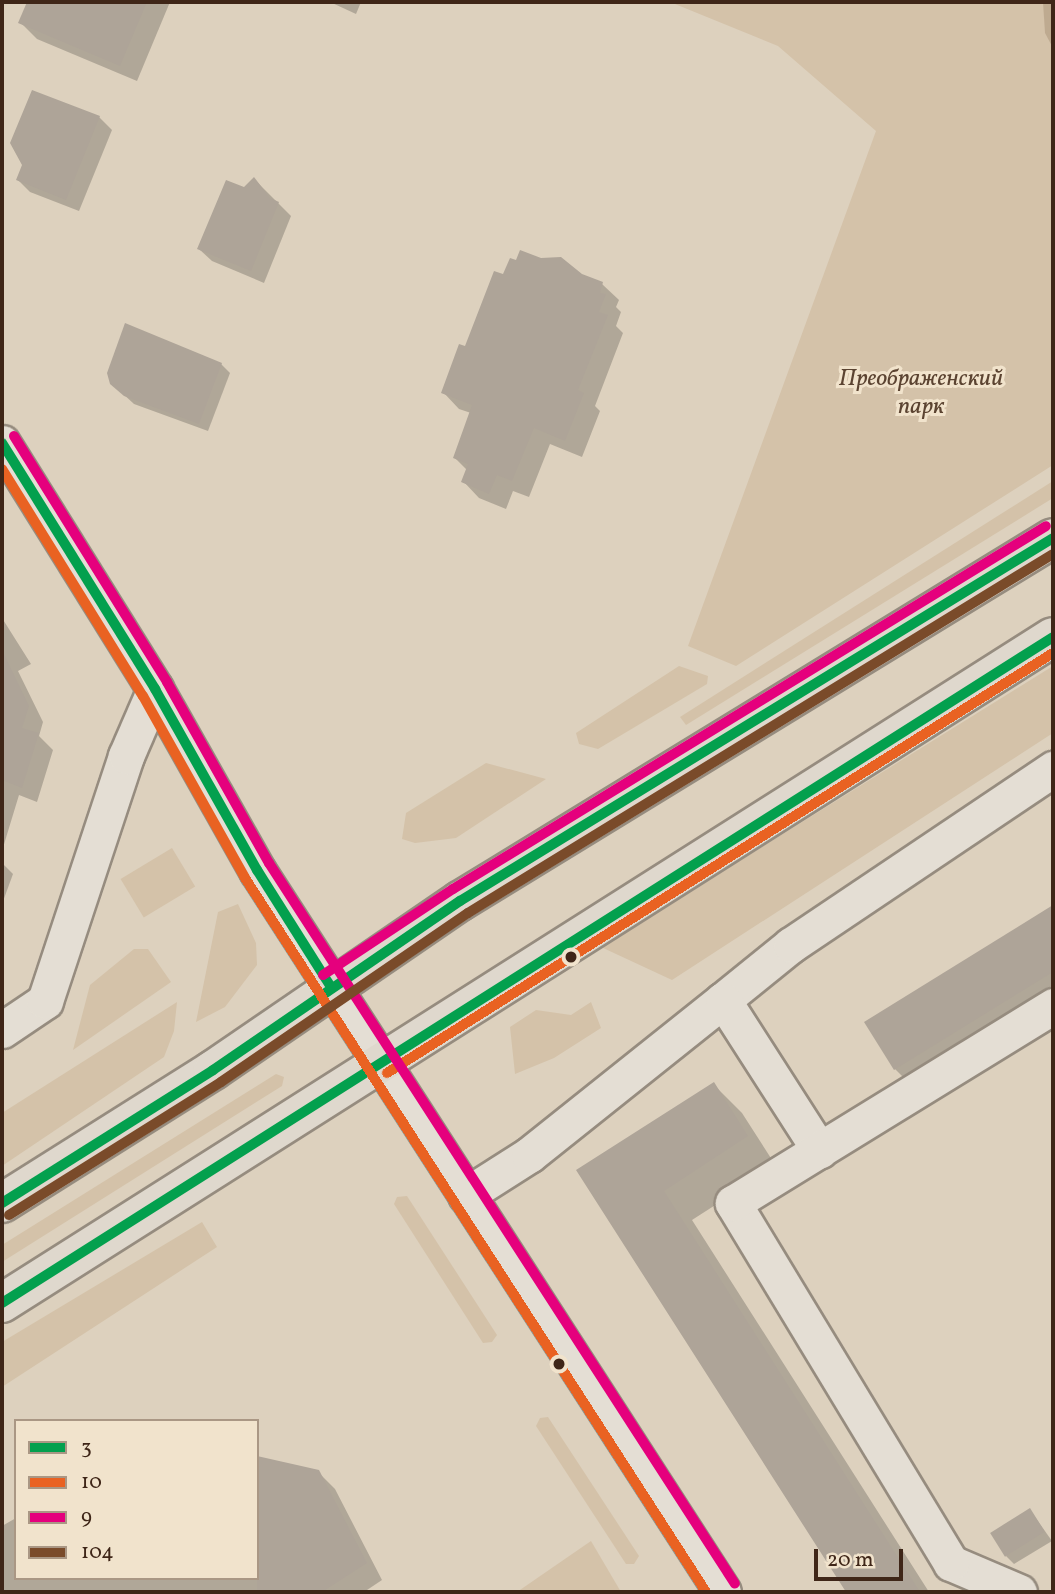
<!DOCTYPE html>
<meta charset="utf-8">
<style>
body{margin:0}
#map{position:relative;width:1055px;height:1594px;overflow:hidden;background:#ddd1be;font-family:Vollkorn,serif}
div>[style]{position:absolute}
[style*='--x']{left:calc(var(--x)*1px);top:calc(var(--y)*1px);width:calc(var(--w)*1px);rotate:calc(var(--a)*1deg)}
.green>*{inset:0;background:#d4c2a9;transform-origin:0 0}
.water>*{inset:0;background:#beaa90}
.shadow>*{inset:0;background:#0003}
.building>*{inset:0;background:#aea498;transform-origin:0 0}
.roads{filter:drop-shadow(2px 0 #968c7f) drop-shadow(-2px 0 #968c7f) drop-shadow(0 2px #968c7f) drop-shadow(0 -2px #968c7f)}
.minor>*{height:35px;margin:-17.5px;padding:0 17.5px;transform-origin:17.5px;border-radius:17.5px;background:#e4ded4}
.major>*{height:38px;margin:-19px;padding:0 19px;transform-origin:19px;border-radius:19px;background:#dfd8cd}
.bus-1>*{height:10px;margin:-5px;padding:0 5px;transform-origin:5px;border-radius:5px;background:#03a04e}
.bus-2>*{height:10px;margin:-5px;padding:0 5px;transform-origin:5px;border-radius:5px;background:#e96222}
.bus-3>*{height:10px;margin:-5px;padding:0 5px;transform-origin:5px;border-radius:5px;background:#e5007d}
.bus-4>*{height:10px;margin:-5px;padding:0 5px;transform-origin:5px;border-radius:5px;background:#7a4b2a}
.dots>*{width:19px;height:19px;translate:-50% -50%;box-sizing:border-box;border:4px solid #f1e3cc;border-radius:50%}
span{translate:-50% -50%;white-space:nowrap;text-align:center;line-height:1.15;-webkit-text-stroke:6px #f1e3cc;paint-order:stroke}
.park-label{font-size:24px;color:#5b4331;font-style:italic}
.frame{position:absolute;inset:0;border:4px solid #3f2618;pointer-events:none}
.legend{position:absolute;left:14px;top:1419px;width:245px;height:161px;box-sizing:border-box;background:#f1e3cc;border:2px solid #aa9784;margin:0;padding:9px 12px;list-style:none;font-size:21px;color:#3f2618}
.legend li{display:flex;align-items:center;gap:14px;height:35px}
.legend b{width:35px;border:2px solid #aa9784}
.scale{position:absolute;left:814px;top:1549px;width:89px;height:32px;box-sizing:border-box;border:4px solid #3f2618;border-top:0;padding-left:9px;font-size:21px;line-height:24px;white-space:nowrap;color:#3f2618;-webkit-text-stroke:5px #f1e3cc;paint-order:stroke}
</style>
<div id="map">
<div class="green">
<div style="clip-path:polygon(670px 2px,1053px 2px,1053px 465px,736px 666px,688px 646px,876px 131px,778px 46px)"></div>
<div style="clip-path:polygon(1053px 481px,1053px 498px,686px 725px,680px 717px)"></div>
<div style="clip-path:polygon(679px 666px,708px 676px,707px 684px,598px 749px,579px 744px,576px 733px)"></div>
<div style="clip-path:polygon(1053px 666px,1053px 733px,672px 980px,601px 947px)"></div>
<div style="clip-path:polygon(486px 763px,546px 779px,456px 838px,415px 843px,402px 839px,406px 813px)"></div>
<div style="left:172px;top:848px;width:45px;height:60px;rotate:59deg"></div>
<div style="clip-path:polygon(238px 904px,256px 943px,257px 965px,225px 1007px,196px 1022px,218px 912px)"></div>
<div style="clip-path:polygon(134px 949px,148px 949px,171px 982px,73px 1050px,90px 985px)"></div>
<div style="clip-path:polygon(177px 1002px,174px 1031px,164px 1057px,2px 1166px,2px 1113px)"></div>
<div style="clip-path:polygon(591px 1002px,601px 1028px,554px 1058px,515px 1074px,510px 1027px,536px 1010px,571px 1015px)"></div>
<div style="clip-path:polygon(276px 1074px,284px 1077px,282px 1086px,2px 1262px,2px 1245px)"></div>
<div style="clip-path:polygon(407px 1196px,497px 1335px,492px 1342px,483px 1343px,394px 1204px,397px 1197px)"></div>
<div style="clip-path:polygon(202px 1222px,217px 1247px,2px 1387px,2px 1342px)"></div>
<div style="clip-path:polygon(548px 1417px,639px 1556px,634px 1564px,626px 1564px,536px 1426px,540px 1418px)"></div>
<div style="clip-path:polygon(591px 1541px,621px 1592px,517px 1592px)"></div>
</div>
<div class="water">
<div style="clip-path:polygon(1043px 2px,1053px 2px,1053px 48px,1045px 33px)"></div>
</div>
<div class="shadow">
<div style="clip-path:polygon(29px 2px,170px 2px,137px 81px,37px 39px,20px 22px)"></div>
<div style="clip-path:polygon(330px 2px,361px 2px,356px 14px)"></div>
<div style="clip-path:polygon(99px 117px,112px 130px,79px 211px,30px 192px,18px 180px)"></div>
<div style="clip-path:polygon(254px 179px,291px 216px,264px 283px,212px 261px,199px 249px)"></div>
<div style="clip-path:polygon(581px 276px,602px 284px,619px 300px,616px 307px,621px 312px,616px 326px,623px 333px,595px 406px,600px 411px,582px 457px,550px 444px,529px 497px,513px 491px,506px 509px,479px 498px,463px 481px,467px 470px,455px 458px,471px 413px,459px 409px,443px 392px,504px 277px)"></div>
<div style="clip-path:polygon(221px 364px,230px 373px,208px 431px,134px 404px,121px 392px)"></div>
<div style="clip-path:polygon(2px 618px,31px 664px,18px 671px,43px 722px,39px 736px,53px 750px,37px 802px,19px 795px,2px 851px)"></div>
<div style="clip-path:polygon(2px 863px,13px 874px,2px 904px)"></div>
<div style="clip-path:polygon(1053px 907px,1053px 1018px,924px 1098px,895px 1069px,866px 1022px)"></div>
<div style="clip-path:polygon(713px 1084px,742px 1113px,776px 1166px,692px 1220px,929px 1592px,848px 1592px,579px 1170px)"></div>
<div style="clip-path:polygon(318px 1472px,335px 1489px,382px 1580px,364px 1592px,2px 1592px,2px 1526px,16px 1518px,16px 1578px,257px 1578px)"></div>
<div style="clip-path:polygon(1030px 1510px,1052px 1541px,1014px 1564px,1006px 1556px)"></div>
</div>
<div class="building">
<div style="clip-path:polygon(27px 2px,147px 2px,120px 66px,18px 23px)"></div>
<div style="clip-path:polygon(32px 90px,100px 116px,66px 200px,16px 180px,22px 165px,10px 143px)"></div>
<div style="clip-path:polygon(254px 177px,270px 198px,279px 202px,251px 271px,197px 249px,226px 180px,244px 187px)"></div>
<div style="clip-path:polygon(520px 250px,541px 258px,561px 257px,582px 274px,603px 282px,600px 293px,606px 294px,599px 312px,608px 315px,578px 390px,584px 393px,565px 441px,534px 428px,512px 481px,497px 475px,489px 494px,461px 482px,468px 464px,453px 458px,472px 405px,441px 393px,459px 344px,465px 346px,494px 271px,503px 274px,510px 258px,516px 260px)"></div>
<div style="clip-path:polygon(125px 323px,222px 363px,199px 424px,124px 396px,110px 384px,107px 373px)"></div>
<div style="clip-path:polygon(2px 650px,29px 706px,22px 728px,39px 733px,22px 788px,2px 780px)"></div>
<div style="clip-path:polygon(1053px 905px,1053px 972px,894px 1070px,864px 1022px)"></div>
<div style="clip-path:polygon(714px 1082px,748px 1136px,664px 1191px,920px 1592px,846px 1592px,576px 1170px)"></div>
<div style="clip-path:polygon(257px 1456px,319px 1470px,367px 1563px,322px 1592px,257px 1592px)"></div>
<div style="left:1030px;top:1508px;width:28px;height:47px;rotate:58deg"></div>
</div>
<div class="roads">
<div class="minor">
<div style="--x:2;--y:443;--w:290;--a:58.1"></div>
<div style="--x:155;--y:689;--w:208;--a:60.6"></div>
<div style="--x:257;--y:870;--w:859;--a:57.16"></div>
<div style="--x:723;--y:1000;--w:87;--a:-39"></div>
<div style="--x:791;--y:945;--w:316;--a:-33.9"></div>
<div style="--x:2;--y:1030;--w:52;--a:-34"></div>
<div style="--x:45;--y:1001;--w:258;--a:-71.7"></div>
<div style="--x:126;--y:756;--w:73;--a:-66.6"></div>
<div style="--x:466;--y:1195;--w:75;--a:-32.4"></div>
<div style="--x:529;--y:1155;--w:248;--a:-38.6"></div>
<div style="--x:723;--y:1000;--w:179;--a:57.3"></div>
<div style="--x:1019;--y:1592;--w:74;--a:-156.9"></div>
<div style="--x:951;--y:1563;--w:421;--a:-121.2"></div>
<div style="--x:733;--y:1203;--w:376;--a:-31.6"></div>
</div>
<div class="major">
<div style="--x:2;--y:1203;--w:249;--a:-32.2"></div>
<div style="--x:213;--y:1070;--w:299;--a:-34.4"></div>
<div style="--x:460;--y:901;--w:695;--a:-31.47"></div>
<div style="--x:2;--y:1303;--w:1244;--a:-32.36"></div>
</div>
</div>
<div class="bus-1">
<div style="--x:2;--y:443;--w:290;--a:58.1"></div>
<div style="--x:155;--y:689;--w:208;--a:60.6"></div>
<div style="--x:257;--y:870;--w:138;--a:57.7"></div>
<div style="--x:2;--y:1203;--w:249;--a:-32.2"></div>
<div style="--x:213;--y:1070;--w:299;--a:-34.4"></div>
<div style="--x:460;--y:901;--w:695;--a:-31.47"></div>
<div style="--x:2;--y:1303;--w:1244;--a:-32.36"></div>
</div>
<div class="bus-2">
<div style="--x:2;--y:469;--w:267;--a:58.2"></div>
<div style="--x:143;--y:696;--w:209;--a:60.7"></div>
<div style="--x:245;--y:878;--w:850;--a:57.15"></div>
<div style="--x:387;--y:1073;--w:787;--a:-32.24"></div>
</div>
<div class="bus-3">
<div style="--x:14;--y:436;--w:290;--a:58.1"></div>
<div style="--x:167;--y:682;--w:208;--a:60.6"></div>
<div style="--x:269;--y:863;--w:858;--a:57.12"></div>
<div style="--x:323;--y:975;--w:156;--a:-33.5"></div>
<div style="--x:453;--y:889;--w:695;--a:-31.47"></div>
</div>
<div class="bus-4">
<div style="--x:9;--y:1215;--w:250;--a:-32.1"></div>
<div style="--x:221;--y:1082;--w:299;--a:-34.4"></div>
<div style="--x:468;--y:913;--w:686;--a:-31.54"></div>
</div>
<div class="dots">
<div style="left:571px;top:957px;background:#3f2618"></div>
<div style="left:559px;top:1364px;background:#3f2618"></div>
</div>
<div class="park-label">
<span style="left:921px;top:394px">Преображенский<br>парк</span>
</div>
<div class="frame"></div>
<ul class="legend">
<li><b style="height:9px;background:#03a04e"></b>3</li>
<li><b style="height:9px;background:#e96222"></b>10</li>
<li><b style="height:9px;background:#e5007d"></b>9</li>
<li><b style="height:9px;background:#7a4b2a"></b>104</li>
</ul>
<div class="scale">20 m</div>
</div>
